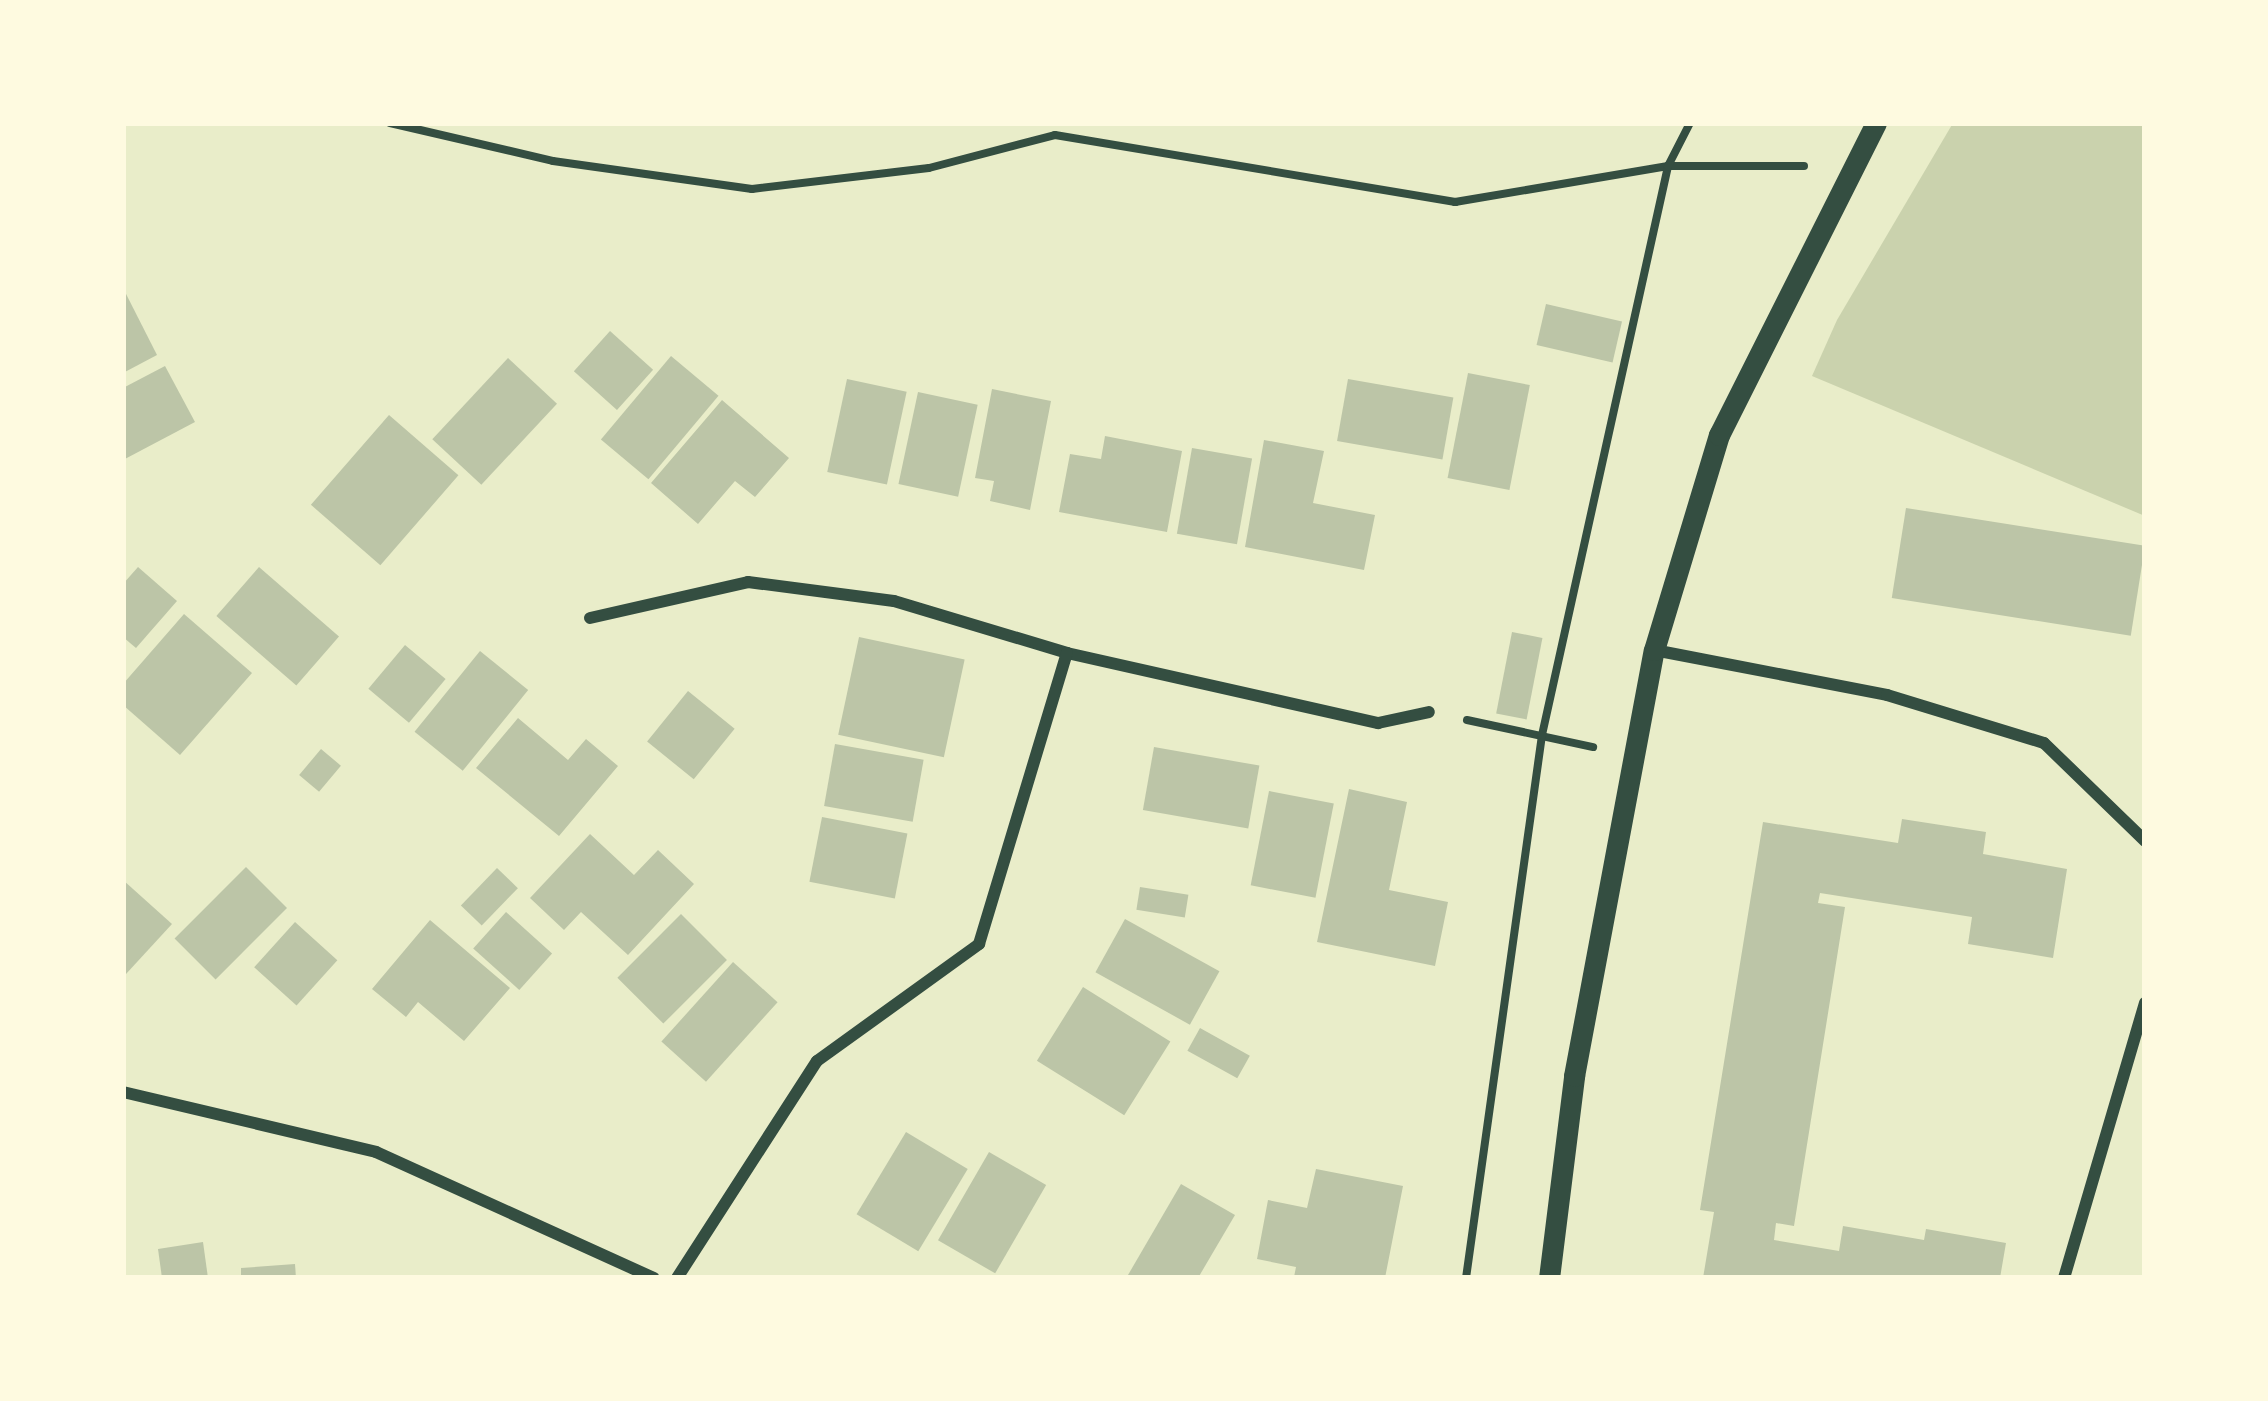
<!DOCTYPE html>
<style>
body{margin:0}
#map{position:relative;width:2268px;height:1401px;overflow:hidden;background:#e9edc9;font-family:"Space Grotesk",sans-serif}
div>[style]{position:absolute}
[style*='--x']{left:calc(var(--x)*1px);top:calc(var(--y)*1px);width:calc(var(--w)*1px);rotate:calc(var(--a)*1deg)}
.green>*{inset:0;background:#cad2ad}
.building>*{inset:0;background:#bcc5a7;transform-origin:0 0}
.path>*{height:8px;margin:-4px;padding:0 4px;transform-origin:4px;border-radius:4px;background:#344e41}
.minor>*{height:12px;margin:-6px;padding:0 6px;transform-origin:6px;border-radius:6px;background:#344e41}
.tertiary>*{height:21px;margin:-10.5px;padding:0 10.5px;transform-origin:10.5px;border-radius:10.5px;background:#344e41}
span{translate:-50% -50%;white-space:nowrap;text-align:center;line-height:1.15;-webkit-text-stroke:9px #fefae0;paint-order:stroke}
.frame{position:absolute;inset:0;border:126px solid #fefae0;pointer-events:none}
</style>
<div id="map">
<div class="green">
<div style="clip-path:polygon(1953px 123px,2145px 123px,2145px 516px,1812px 376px,1837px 320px)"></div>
</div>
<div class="building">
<div style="clip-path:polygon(123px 288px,157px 355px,123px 373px)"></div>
<div style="left:1546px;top:304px;width:78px;height:42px;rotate:13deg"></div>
<div style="left:610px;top:331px;width:58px;height:54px;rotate:42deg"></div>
<div style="left:671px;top:356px;width:62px;height:109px;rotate:40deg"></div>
<div style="left:508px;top:358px;width:67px;height:111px;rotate:43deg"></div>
<div style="clip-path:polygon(165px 366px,195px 422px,123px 460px,123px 388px)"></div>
<div style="left:1468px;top:373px;width:63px;height:107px;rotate:11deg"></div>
<div style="left:847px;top:379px;width:61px;height:95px;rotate:12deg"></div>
<div style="left:1348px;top:379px;width:107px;height:63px;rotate:10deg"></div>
<div style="clip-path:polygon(992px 389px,1051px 401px,1030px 510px,990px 501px,994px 481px,975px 478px)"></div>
<div style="left:918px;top:392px;width:61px;height:94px;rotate:12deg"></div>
<div style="clip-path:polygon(722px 400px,789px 458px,755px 497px,735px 481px,698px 524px,651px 483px)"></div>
<div style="left:389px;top:415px;width:92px;height:119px;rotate:41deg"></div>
<div style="clip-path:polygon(1105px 436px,1182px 451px,1167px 532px,1059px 512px,1070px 454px,1101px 459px)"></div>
<div style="clip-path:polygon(1264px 440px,1324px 451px,1313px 503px,1375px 515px,1364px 570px,1245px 547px)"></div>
<div style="left:1192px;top:448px;width:61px;height:87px;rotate:10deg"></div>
<div style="left:1906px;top:508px;width:242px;height:91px;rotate:9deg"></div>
<div style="clip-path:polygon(138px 567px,177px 601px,136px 648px,123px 637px,123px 584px)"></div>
<div style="left:259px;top:567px;width:106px;height:65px;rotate:41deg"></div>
<div style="clip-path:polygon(184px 614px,252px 673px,180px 755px,123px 705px,123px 684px)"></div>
<div style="left:1512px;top:632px;width:31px;height:83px;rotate:11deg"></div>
<div style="left:859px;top:637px;width:108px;height:100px;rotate:12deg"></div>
<div style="left:405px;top:645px;width:53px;height:57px;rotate:40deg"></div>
<div style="left:480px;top:651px;width:62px;height:104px;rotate:39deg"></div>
<div style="left:688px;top:691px;width:60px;height:65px;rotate:39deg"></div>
<div style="clip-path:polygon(518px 718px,568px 760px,586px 739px,618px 766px,559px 836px,476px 768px)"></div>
<div style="left:835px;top:744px;width:90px;height:63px;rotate:10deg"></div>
<div style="left:1154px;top:747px;width:107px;height:64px;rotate:10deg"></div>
<div style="left:321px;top:749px;width:26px;height:34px;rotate:40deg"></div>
<div style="clip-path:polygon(1349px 789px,1407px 802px,1389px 890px,1448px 902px,1435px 966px,1317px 942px)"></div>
<div style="left:1269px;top:791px;width:66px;height:96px;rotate:11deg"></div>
<div style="left:822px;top:817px;width:87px;height:66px;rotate:11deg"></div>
<div style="clip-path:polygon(1902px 819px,1986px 832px,1983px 854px,2067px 869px,2053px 958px,1968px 944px,1972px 917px,1820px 893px,1818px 903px,1845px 907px,1794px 1226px,1776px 1223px,1774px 1240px,1839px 1251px,1843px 1226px,1924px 1240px,1926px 1229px,2006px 1243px,2000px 1278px,1703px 1278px,1714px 1212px,1700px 1210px,1763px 822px,1898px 843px)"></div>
<div style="clip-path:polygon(590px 834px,634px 875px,658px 850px,694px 884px,628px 955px,581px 912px,564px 930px,530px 898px)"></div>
<div style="left:246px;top:867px;width:58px;height:101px;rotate:45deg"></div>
<div style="left:497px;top:868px;width:29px;height:52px;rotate:44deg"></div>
<div style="clip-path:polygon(123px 880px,172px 924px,126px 974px,123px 971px)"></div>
<div style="left:1140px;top:887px;width:49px;height:23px;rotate:9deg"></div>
<div style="left:506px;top:912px;width:62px;height:49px;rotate:42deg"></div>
<div style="left:681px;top:914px;width:65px;height:90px;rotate:45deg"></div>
<div style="left:1125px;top:919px;width:108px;height:61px;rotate:29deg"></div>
<div style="clip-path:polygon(430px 920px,510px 988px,464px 1041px,418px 1002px,406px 1017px,372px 989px)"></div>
<div style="left:295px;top:922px;width:57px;height:61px;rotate:42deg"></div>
<div style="left:733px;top:962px;width:60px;height:107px;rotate:42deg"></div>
<div style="left:1083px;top:987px;width:103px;height:87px;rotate:32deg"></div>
<div style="left:1200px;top:1028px;width:57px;height:26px;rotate:29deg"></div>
<div style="left:906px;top:1132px;width:72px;height:96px;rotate:31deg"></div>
<div style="left:989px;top:1152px;width:66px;height:102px;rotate:30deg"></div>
<div style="clip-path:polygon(1316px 1169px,1403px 1186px,1385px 1278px,1299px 1278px,1294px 1277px,1296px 1267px,1257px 1259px,1268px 1200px,1307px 1208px)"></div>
<div style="clip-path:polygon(1181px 1184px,1235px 1215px,1198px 1278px,1133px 1278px,1128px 1275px)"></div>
<div style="clip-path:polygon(203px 1242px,208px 1278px,162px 1278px,158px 1249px)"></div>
<div style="clip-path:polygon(295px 1264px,296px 1278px,241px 1278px,241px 1268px)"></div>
</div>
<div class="path">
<div style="--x:390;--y:123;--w:167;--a:13.1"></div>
<div style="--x:553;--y:161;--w:201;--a:8"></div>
<div style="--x:752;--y:189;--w:178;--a:-6.8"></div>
<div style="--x:929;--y:168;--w:130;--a:-14.7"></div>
<div style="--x:1055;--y:135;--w:406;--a:9.5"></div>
<div style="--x:1455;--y:202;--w:216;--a:-9.6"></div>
<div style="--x:1668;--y:166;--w:136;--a:0"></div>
<div style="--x:1467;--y:720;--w:129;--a:12.1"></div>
<div style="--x:1466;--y:1278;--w:548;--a:-82.03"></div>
<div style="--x:1542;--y:735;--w:583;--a:-77.51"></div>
<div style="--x:1668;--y:166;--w:48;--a:-62.9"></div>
</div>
<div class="minor">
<div style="--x:590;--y:618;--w:162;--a:-12.8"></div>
<div style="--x:748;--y:582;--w:147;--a:7.4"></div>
<div style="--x:894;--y:601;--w:181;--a:16.7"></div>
<div style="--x:1067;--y:653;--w:319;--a:12.7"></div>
<div style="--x:1378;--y:723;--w:52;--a:-12.2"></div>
<div style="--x:1654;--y:650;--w:237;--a:10.9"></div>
<div style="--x:1887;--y:695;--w:164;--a:17"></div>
<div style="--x:2044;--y:743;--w:141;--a:44.1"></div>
<div style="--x:123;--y:1092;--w:260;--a:13.3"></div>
<div style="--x:376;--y:1152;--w:305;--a:24.4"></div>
<div style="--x:677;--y:1278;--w:258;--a:-57.2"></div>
<div style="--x:817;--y:1061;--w:200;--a:-35.8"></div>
<div style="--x:979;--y:944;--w:304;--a:-73.2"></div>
<div style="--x:2064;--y:1278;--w:287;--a:-73.6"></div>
</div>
<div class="tertiary">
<div style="--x:1549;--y:1278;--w:204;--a:-82.9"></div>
<div style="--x:1574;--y:1076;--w:433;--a:-79.4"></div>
<div style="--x:1654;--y:650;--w:225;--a:-73.2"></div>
<div style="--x:1719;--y:435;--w:349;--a:-63.3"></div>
</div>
<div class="frame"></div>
</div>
